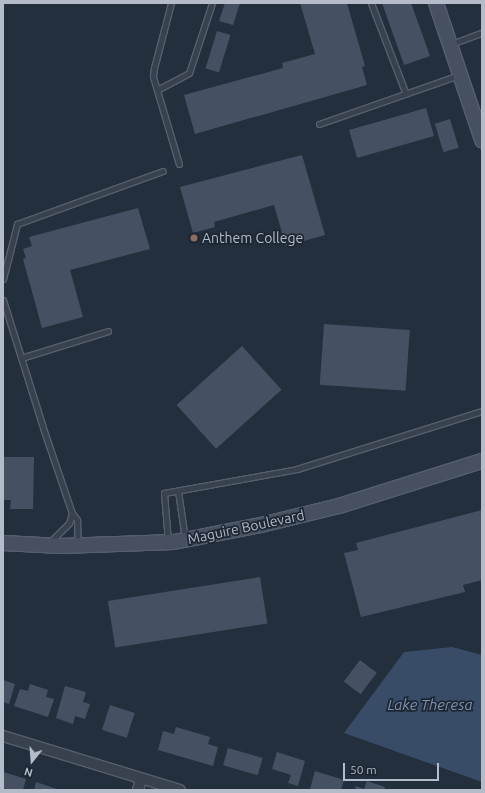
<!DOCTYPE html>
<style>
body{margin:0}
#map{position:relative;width:485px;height:793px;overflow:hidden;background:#242f3e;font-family:Ubuntu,sans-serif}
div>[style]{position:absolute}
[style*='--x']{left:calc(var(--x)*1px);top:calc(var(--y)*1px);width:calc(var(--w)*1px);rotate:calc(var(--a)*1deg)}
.water>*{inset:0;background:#394c67}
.building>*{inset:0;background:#455162;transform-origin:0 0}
.roads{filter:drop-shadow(1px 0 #565f6c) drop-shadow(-1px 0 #565f6c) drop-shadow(0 1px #565f6c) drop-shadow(0 -1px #565f6c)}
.lane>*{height:5px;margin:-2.5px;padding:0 2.5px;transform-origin:2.5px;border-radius:2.5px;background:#38414e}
.street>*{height:10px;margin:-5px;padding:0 5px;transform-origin:5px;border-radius:5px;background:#38414e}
.secondary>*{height:14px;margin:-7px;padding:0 7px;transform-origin:7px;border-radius:7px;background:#465061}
.dots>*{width:11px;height:11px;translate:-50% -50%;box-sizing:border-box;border:2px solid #1d2633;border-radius:50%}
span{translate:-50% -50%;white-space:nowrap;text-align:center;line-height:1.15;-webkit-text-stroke:3.5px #1d2633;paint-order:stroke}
.poi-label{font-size:14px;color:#b4bcc9}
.left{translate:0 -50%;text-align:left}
.street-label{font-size:14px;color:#b4bcc9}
.water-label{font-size:15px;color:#7c92b1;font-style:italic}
.frame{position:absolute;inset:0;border:4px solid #b4bcc9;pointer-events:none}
.north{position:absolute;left:12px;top:741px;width:40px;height:40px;-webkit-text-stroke:3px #1d2633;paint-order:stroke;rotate:197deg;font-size:11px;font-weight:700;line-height:16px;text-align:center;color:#b4bcc9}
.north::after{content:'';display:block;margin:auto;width:14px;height:18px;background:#b4bcc9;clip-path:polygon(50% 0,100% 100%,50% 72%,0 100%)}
.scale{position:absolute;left:343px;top:763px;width:96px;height:18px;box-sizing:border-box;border:2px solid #b4bcc9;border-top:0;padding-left:5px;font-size:12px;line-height:14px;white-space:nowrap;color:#b4bcc9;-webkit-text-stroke:3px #1d2633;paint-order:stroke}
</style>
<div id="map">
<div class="water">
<div style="clip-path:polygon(452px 647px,482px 655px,482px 782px,344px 733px,404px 652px)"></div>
</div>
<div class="building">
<div style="clip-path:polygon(225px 3px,240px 3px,233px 25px,219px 21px)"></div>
<div style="clip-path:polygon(300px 3px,347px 3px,365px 66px,362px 67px,367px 85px,195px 134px,184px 95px,283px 68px,282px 63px,315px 54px)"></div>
<div style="clip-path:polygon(382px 3px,411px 3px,430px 56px,404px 65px)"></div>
<div style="left:217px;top:31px;width:14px;height:39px;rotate:17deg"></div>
<div style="left:426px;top:108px;width:29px;height:80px;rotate:74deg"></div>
<div style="left:450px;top:119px;width:30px;height:16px;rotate:73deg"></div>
<div style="clip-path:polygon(302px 155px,325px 235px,286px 246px,274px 205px,214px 222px,215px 227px,193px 233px,180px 187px)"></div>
<div style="clip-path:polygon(138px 208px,150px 249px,70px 270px,83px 317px,42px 328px,23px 259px,26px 258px,23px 249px,32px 246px,29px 237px)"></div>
<div style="left:324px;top:324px;width:86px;height:61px;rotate:4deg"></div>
<div style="left:242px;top:346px;width:59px;height:88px;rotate:48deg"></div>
<div style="clip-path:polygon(3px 457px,34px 457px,33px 509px,10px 509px,11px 500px,3px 500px)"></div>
<div style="clip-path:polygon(482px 510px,482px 580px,463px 585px,465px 592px,361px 617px,344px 553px,358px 550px,356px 543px)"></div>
<div style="left:260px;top:577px;width:47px;height:154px;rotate:81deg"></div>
<div style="left:360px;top:660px;width:21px;height:27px;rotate:37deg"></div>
<div style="clip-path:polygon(3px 680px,15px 684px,9px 704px,3px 702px)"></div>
<div style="clip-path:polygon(30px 684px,48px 690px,46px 697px,54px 699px,48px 717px,14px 706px,20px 689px,28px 691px)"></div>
<div style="clip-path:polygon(65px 686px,86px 692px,83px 702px,90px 704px,85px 719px,75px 716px,73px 724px,56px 718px)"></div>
<div style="left:110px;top:705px;width:26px;height:26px;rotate:18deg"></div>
<div style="clip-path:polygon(176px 727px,210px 737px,208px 744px,218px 747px,213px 766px,158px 750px,163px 731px,174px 734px)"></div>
<div style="left:228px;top:748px;width:36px;height:18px;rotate:16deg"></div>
<div style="clip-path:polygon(277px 752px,305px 761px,298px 786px,288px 783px,291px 775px,272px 769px)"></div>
<div style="clip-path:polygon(315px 771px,344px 780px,341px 790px,310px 789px)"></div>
<div style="clip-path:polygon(3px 772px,26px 779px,23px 790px,3px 790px)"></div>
<div style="clip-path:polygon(367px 781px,385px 787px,384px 790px,355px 790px,356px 786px,364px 789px)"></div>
<div style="clip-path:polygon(36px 782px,60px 790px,34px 790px)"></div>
</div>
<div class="roads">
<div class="lane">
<div style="--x:371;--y:3;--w:97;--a:69"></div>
<div style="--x:451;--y:44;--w:33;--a:-20"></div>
<div style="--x:157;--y:90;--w:14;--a:-107"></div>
<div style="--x:153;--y:77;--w:9;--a:-84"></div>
<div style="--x:154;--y:68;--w:67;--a:-75.3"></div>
<div style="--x:319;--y:124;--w:148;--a:-19.3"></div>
<div style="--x:179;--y:164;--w:77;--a:-106.6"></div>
<div style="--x:157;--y:90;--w:36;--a:-28"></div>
<div style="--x:189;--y:73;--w:74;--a:-71.8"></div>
<div style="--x:3;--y:279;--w:57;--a:-75.7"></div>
<div style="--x:17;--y:224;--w:155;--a:-20"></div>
<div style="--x:3;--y:300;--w:134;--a:72.6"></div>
<div style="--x:43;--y:428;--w:90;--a:71.2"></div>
<div style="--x:72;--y:513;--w:9;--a:54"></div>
<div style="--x:77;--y:520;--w:24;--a:88"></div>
<div style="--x:21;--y:358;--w:91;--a:-17.2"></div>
<div style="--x:178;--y:491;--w:49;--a:81.7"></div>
<div style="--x:168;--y:541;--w:48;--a:-94.8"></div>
<div style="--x:164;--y:493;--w:135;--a:-10.2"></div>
<div style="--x:297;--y:469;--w:194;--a:-17.4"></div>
<div style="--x:50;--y:542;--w:27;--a:-45"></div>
<div style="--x:69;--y:523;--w:10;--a:-73"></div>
</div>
<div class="street">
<div style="--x:3;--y:736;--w:185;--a:17"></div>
<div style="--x:138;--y:790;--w:11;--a:-75"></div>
</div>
<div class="secondary">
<div style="--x:436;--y:3;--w:145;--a:71.4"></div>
<div style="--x:3;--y:543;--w:58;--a:3"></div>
<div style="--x:61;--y:546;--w:113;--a:-2"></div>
<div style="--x:174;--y:542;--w:89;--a:-11.1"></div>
<div style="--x:261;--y:525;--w:80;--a:-13.7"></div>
<div style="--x:339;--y:506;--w:150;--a:-17.5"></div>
</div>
</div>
<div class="dots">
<div style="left:194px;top:238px;background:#8d6e63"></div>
</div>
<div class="poi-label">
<span class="left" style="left:202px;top:238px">Anthem College</span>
</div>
<div class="street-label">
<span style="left:246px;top:527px;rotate:-12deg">Maguire Boulevard</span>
</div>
<div class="water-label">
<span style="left:430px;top:705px">Lake Theresa</span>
</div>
<div class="frame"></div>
<div class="north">N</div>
<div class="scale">50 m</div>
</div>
